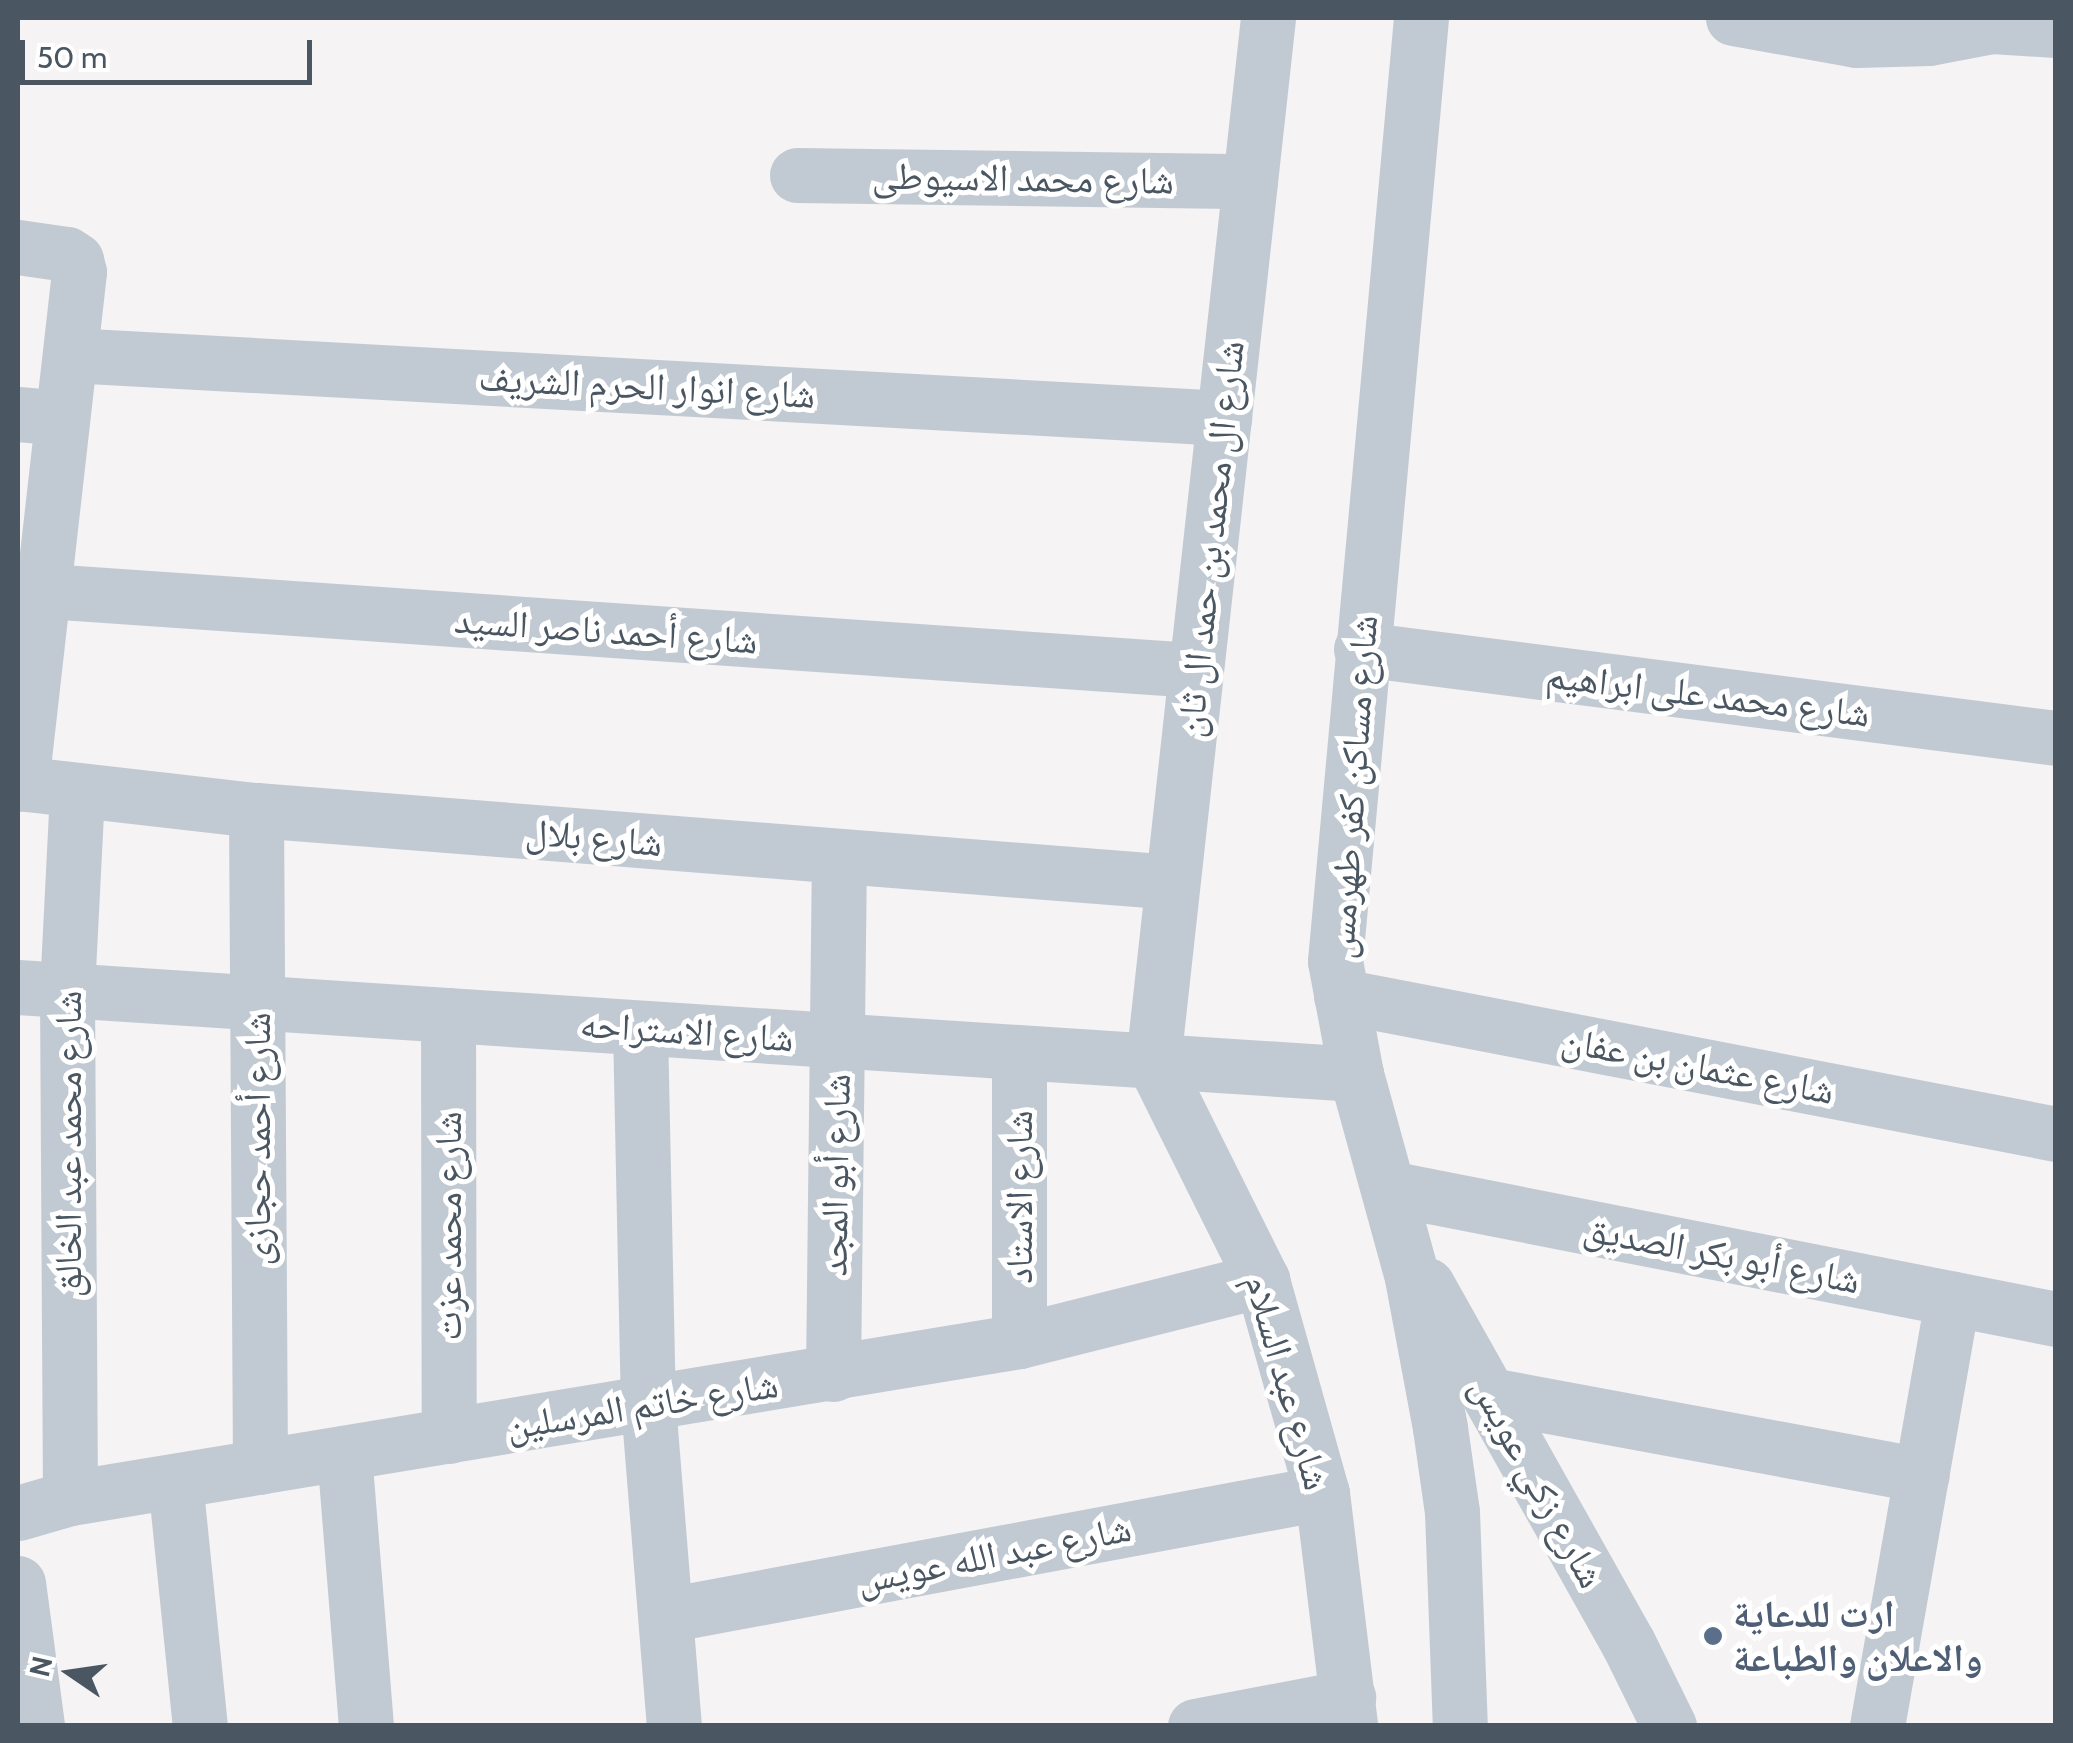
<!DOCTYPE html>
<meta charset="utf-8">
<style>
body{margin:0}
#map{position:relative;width:2073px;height:1743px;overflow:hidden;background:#f5f3f3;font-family:Cabin,"Noto Naskh Arabic",sans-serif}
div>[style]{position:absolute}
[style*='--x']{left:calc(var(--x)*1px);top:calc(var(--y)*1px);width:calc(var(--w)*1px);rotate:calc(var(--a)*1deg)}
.minor>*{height:55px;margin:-27.5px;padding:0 27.5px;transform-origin:27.5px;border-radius:27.5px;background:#c1cad2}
.dots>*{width:28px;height:28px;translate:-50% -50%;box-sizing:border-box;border:5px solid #fff;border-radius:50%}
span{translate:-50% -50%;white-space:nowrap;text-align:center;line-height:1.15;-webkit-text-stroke:10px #fff;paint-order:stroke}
.street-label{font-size:38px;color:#4a5661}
.service-label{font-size:38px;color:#4e5e75;font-weight:700}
.left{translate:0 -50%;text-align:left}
.frame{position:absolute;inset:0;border:20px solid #4a5661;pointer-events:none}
.north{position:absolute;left:20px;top:1623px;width:100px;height:100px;-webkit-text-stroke:8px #fff;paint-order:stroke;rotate:283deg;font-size:28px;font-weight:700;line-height:40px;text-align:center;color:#4a5661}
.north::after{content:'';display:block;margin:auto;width:35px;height:45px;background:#4a5661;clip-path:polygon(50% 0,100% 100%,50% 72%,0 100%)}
.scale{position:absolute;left:20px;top:40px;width:292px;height:45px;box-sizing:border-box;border:5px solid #4a5661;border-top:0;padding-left:12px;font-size:30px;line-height:35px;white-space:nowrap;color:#4a5661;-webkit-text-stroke:8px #fff;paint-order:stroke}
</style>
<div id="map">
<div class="minor">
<div style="--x:1268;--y:18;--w:1049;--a:96.29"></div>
<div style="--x:1153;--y:1061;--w:245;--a:63.5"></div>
<div style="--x:1262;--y:1280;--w:221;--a:74.3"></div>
<div style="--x:1322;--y:1493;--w:235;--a:83.1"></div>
<div style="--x:1421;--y:18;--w:947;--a:95.21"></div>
<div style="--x:1335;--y:961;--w:115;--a:79.5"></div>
<div style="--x:1356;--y:1074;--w:212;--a:74.6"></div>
<div style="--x:1412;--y:1278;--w:153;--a:79.4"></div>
<div style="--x:1440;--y:1428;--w:85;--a:81.9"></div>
<div style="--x:1452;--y:1512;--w:214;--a:87.9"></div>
<div style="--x:1733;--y:18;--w:125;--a:10.1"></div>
<div style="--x:1856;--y:40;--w:73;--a:-1.6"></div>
<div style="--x:1929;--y:38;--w:64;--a:-10.8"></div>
<div style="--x:1992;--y:26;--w:64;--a:3.6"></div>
<div style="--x:797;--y:175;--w:453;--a:0.8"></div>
<div style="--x:18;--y:247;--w:49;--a:8.1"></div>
<div style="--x:67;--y:254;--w:11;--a:34"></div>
<div style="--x:76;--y:260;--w:12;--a:76"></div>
<div style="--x:79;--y:272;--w:515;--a:96.46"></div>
<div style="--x:70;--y:355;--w:1156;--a:3.12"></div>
<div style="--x:18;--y:414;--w:44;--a:5.2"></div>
<div style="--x:18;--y:589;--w:1180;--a:3.94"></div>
<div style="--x:1361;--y:649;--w:701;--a:7.3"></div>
<div style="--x:18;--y:783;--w:240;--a:6.5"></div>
<div style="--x:256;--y:810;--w:919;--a:4.49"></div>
<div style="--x:256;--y:810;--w:657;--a:89.65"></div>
<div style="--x:18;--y:987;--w:1341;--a:3.72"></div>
<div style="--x:1341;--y:996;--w:728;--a:10.92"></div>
<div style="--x:448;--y:1015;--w:421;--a:89.9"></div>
<div style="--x:640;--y:1028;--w:376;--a:88.8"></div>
<div style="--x:648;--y:1404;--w:323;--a:85.4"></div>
<div style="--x:1389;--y:1188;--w:680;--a:11.11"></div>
<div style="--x:1427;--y:1285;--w:411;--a:60.7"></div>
<div style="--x:1628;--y:1643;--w:93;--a:63.7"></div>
<div style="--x:1019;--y:1341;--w:288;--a:-90"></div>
<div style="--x:833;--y:1374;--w:518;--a:-89.34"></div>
<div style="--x:1490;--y:1395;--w:439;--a:10.5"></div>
<div style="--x:344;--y:1453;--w:274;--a:85.4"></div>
<div style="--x:175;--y:1481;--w:246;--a:84.2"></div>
<div style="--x:70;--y:1498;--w:508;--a:-90.34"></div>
<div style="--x:67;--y:990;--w:199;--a:-87.1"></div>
<div style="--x:18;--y:1513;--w:54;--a:-16.1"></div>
<div style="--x:70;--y:1498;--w:962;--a:-9.39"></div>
<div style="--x:1019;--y:1341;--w:251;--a:-14.1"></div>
<div style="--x:18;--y:1583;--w:144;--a:82.4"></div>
<div style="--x:666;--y:1615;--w:667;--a:-10.54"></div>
<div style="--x:1195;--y:1726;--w:156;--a:-10.7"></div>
<div style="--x:1877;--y:1726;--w:434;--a:-80"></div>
</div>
<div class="dots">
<div style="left:1713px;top:1636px;background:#5c6f8a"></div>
</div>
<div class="street-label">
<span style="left:1023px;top:178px;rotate:1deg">شارع محمد الاسيوطى</span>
<span style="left:647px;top:386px;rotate:3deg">شارع انوار الحرم الشريف</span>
<span style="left:1210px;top:539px;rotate:-84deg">شارع ال محمد بن حمد ال ثان</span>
<span style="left:606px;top:630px;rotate:4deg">شارع أحمد ناصر السيد</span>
<span style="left:1708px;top:694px;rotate:7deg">شارع محمد على ابراهيم</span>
<span style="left:1352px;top:787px;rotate:-86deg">شارع مساكن كفر طهرمس</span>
<span style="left:594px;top:837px;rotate:5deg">شارع بلال</span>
<span style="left:687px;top:1031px;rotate:4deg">شارع الاستراحه</span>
<span style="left:1698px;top:1065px;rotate:11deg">شارع عثمان بن عفان</span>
<span style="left:257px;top:1139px;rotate:-90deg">شارع أحمد حجازى</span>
<span style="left:68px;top:1144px;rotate:-90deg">شارع محمد عبد الخالق</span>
<span style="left:835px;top:1175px;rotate:-89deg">شارع أبو المجد</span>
<span style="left:1019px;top:1197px;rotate:-90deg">شارع الاستاد</span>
<span style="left:448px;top:1226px;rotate:-90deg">شارع محمد عزت</span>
<span style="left:1722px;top:1254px;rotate:11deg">شارع أبو بكر الصديق</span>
<span style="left:1288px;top:1382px;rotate:74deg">شارع عبد السلام</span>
<span style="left:642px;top:1405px;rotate:-9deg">شارع خاتم المرسلين</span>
<span style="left:1538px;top:1482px;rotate:61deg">شارع زكي عويس</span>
<span style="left:994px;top:1554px;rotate:-11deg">شارع عبد الله عويس</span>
</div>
<div class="service-label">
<span class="left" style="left:1733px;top:1636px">ارت للدعاية<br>والاعلان والطباعة</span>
</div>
<div class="frame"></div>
<div class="north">N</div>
<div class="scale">50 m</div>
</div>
